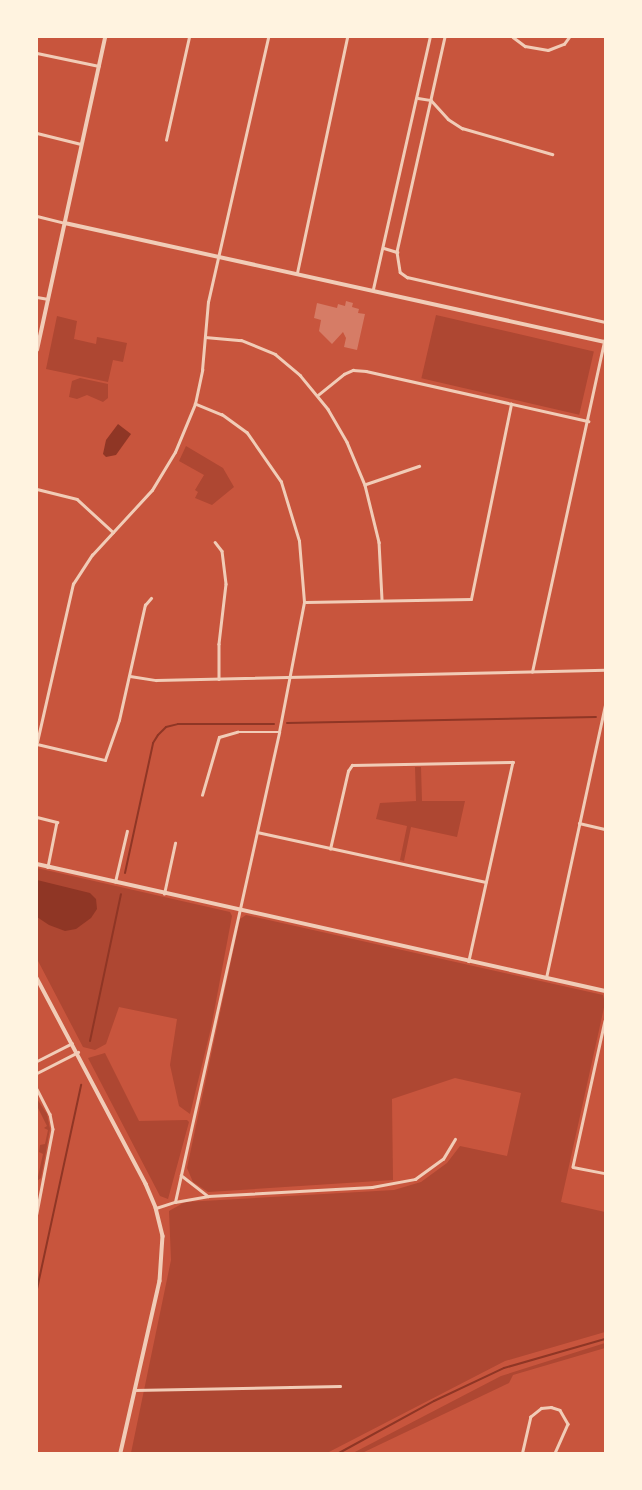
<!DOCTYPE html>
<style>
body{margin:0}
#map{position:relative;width:642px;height:1490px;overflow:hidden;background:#c8553d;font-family:"Zilla Slab",serif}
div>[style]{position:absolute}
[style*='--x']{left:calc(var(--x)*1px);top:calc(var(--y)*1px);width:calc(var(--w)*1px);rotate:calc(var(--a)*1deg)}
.green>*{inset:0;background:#ae4732;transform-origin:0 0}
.water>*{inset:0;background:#8f3625}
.stream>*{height:2px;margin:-1px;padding:0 1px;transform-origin:1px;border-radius:1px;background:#8f3625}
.building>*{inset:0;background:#d67c66}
.minor>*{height:2.5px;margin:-1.25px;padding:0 1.25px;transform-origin:1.25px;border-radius:1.25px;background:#f1ccb7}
.tertiary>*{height:3.5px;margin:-1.75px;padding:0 1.75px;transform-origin:1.75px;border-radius:1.75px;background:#f1ccb7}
span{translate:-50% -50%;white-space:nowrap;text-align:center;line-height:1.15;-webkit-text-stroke:6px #fff3e0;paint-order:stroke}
.frame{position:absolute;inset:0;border:38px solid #fff3e0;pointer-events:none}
</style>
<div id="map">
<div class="green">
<div style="left:436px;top:315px;width:162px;height:65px;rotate:13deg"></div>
<div style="clip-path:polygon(57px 316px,77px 321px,74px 339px,96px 344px,97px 337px,127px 343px,123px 362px,113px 360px,108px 382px,46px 369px)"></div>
<div style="clip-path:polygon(80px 378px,108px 384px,108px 398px,103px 402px,87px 395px,77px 399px,69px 397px,72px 381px)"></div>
<div style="clip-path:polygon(186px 446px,223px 468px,234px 487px,212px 505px,195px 498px,198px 492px,195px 490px,204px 475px,179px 461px)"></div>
<div style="clip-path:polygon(415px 767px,421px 767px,422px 801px,465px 801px,457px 837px,411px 827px,404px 861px,400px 860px,407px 826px,376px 819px,380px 803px,416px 801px)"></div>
<div style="clip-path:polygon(37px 868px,230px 912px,232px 916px,211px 1028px,190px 1114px,179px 1106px,170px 1065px,177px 1019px,119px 1007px,106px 1044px,95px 1050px,83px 1047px,37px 959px)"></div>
<div style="clip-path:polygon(246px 915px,603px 995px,605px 1003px,561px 1202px,605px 1212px,605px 1332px,505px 1361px,327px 1453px,131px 1453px,171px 1260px,169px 1211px,185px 1202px,394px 1190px,421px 1182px,447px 1163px,460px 1146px,507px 1156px,521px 1093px,455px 1078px,392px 1099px,393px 1180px,208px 1192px,193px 1182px,187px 1168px,240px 919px)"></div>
<div style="clip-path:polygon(105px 1053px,139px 1121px,187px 1120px,189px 1122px,168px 1199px,160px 1196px,88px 1058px)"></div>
<div style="clip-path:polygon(37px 1099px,47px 1114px,50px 1129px,41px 1178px,37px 1181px,43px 1154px,39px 1152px,40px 1145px,45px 1144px,48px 1130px,44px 1128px,47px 1126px,37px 1106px)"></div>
<div style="clip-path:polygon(605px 1343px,605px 1348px,513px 1375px,509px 1383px,362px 1453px,353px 1453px,501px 1376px)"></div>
</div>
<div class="water">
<div style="clip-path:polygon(118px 424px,131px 434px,116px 455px,106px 457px,103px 454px,106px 440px)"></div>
<div style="clip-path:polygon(37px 880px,90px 893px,96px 899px,97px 909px,91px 918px,76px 929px,65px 931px,49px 925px,37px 917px)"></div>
</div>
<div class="stream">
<div style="--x:287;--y:723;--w:309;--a:-1.1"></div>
<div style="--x:125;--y:873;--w:133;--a:-77.8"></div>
<div style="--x:153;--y:743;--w:9;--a:-58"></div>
<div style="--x:158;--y:735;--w:11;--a:-45"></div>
<div style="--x:166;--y:727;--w:12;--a:-14"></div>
<div style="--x:178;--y:724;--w:96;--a:0"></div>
<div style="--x:90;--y:1041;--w:150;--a:-78.1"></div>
<div style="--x:37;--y:1289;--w:209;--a:-77.8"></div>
<div style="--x:339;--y:1453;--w:108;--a:-28.7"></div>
<div style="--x:434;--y:1401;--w:77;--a:-25.2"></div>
<div style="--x:504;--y:1368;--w:105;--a:-16"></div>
</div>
<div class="building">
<div style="clip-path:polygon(346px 301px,353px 303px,352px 307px,359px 309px,358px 313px,365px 314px,357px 350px,344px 347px,346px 338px,343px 332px,332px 344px,319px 331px,321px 320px,314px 318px,317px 303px,337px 308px,338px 304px,345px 306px)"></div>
</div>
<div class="minor">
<div style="--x:445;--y:37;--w:220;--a:102.6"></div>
<div style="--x:397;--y:252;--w:20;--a:81"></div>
<div style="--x:400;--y:272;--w:9;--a:36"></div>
<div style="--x:407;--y:277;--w:203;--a:12.8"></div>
<div style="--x:513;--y:37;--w:15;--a:37"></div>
<div style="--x:525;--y:46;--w:23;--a:10"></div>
<div style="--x:548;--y:50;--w:17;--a:-21"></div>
<div style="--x:564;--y:44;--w:9;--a:-54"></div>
<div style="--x:37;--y:53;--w:63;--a:11.8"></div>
<div style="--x:418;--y:98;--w:13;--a:9"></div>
<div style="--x:431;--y:100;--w:25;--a:48"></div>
<div style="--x:448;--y:119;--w:17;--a:33"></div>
<div style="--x:462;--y:128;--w:94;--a:16.1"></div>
<div style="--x:37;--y:133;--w:45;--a:14"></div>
<div style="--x:166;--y:140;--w:106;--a:-77.4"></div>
<div style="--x:37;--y:216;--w:29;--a:14"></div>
<div style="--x:384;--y:248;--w:14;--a:17"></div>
<div style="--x:297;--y:273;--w:241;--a:-78"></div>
<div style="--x:373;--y:289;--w:258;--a:-77.3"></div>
<div style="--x:37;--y:297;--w:11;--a:10"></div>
<div style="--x:205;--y:337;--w:36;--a:5"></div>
<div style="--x:241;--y:340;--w:37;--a:22"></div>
<div style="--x:275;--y:354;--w:33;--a:40"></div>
<div style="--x:300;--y:375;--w:44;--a:50.5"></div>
<div style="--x:328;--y:409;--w:38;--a:60"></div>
<div style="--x:347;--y:442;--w:47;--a:67.3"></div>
<div style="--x:365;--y:485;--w:59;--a:76.2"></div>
<div style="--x:379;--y:542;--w:58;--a:87"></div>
<div style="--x:318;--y:395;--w:33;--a:-39"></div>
<div style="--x:344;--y:374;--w:10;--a:-24"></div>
<div style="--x:353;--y:370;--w:13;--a:4"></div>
<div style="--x:366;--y:371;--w:228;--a:12.7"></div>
<div style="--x:366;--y:484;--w:56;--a:-18.8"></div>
<div style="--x:37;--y:489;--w:41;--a:14"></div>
<div style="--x:77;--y:499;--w:49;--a:42.5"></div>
<div style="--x:215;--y:542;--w:11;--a:52"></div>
<div style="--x:222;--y:551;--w:33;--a:83"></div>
<div style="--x:226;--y:584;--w:60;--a:96.7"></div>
<div style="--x:219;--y:644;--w:35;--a:90"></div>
<div style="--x:306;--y:602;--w:165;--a:-1"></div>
<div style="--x:471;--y:599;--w:199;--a:-78.4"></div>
<div style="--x:532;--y:672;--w:339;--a:-77.7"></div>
<div style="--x:130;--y:676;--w:26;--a:9"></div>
<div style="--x:156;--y:680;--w:449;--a:-1.3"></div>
<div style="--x:37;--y:742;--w:162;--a:-77.2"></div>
<div style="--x:73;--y:584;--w:35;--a:-57"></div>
<div style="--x:92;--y:555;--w:88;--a:-47.3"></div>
<div style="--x:152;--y:490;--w:44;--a:-58.8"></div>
<div style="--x:175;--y:452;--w:52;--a:-67.4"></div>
<div style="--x:195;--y:404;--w:35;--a:-78"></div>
<div style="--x:202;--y:370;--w:68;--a:-85"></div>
<div style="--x:208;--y:302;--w:272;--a:-77.2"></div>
<div style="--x:37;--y:744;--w:70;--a:13.2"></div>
<div style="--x:105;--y:760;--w:42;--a:-70.7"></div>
<div style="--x:119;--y:720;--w:118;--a:-77.3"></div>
<div style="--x:145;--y:605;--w:9;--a:-49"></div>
<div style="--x:202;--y:795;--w:60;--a:-73.7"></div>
<div style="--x:219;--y:737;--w:19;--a:-16"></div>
<div style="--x:237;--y:732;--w:42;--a:0"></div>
<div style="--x:37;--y:817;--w:21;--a:14"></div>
<div style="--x:57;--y:822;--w:46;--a:101.3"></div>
<div style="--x:579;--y:823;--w:27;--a:13"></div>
<div style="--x:257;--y:832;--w:234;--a:12.3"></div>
<div style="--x:330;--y:849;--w:80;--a:-77"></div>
<div style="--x:348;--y:771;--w:7;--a:-56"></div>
<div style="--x:352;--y:765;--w:161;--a:-1.1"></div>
<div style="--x:513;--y:762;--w:204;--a:102.5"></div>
<div style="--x:115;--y:882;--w:52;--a:-76.8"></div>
<div style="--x:164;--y:894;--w:52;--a:-77.8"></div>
<div style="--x:546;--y:978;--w:279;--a:-77.8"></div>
<div style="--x:605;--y:1021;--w:149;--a:102.4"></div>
<div style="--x:573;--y:1167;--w:33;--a:11"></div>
<div style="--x:37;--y:1061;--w:39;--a:-27"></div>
<div style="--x:37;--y:1073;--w:46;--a:-27.1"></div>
<div style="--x:37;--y:1089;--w:28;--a:63"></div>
<div style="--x:50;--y:1114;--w:15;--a:79"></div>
<div style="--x:53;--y:1129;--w:86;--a:100.8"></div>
<div style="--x:181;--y:1175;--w:34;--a:38"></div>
<div style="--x:175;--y:1202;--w:34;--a:-10"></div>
<div style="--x:208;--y:1196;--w:164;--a:-3.1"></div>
<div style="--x:372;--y:1187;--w:44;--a:-10.5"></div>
<div style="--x:415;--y:1179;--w:34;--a:-36"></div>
<div style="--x:443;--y:1159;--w:23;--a:-59"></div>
<div style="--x:156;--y:1208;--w:20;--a:-18"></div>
<div style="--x:175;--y:1202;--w:481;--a:-77.5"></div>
<div style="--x:279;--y:732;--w:132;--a:-79.1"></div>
<div style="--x:304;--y:602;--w:61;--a:-94.7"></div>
<div style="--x:299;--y:541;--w:62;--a:-107"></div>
<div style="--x:281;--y:482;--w:60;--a:-124.8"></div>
<div style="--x:247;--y:433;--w:31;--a:-144"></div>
<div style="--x:222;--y:415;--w:29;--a:-158"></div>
<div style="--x:134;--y:1390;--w:206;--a:-1.1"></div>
<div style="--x:522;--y:1453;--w:37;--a:-77"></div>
<div style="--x:530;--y:1417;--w:14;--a:-39"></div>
<div style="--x:541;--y:1408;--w:10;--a:-6"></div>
<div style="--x:551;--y:1407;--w:9;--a:18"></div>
<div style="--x:560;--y:1410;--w:16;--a:60"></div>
<div style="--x:568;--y:1424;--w:32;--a:114"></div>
</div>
<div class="tertiary">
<div style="--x:65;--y:223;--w:553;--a:12.43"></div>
<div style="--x:37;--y:350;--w:320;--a:-77.7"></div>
<div style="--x:37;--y:864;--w:582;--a:12.6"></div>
<div style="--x:37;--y:978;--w:233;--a:62.1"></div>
<div style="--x:146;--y:1184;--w:26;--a:67"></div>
<div style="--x:156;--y:1208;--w:29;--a:76"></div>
<div style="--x:163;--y:1236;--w:45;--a:93.8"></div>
<div style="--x:160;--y:1281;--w:176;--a:102.8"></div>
</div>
<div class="frame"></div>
</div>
